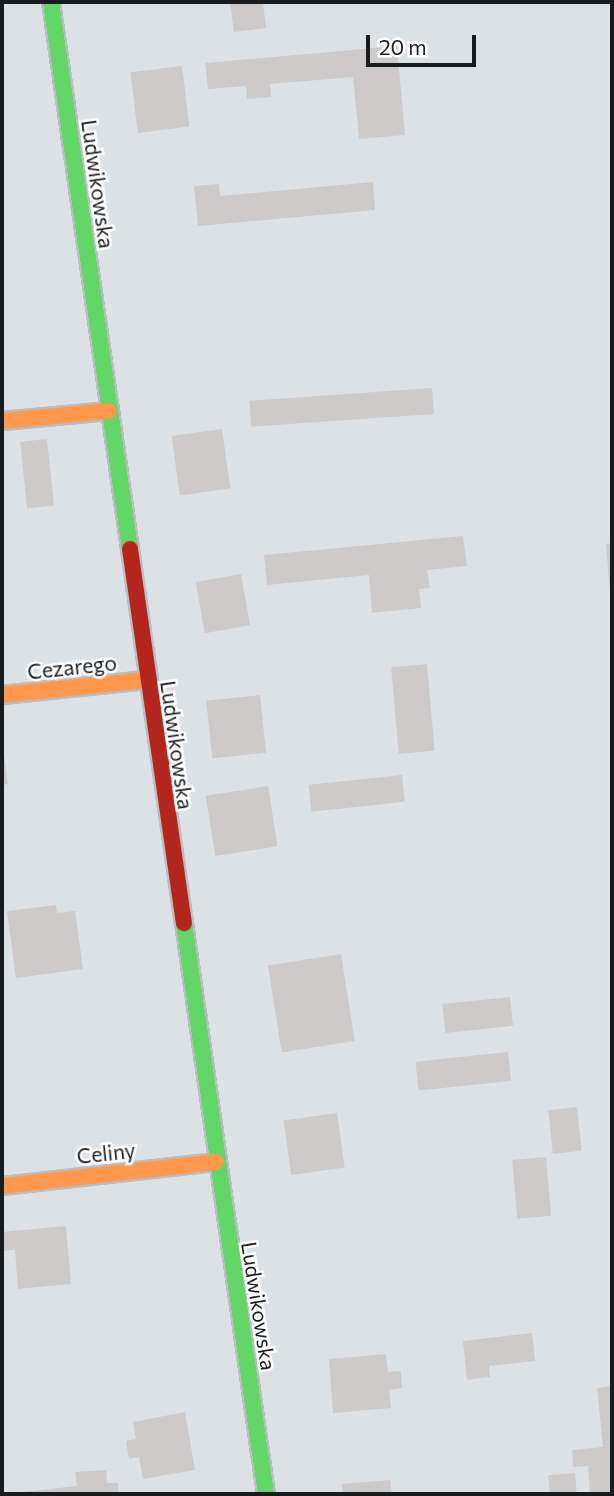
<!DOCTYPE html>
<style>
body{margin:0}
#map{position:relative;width:614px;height:1496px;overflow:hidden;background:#dce1e6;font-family:Commissioner,sans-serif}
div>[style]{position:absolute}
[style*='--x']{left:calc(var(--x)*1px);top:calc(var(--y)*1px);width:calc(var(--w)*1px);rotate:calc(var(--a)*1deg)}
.building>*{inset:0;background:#cecaca;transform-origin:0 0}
.roads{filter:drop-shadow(2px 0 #babec1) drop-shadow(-2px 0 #babec1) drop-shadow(0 2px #babec1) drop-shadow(0 -2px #babec1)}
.fast>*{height:16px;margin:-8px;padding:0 8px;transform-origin:8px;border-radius:8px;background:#63d668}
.slow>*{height:16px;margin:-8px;padding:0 8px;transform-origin:8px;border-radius:8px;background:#ff974d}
.jam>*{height:16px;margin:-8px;padding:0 8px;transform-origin:8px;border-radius:8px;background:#b3261e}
span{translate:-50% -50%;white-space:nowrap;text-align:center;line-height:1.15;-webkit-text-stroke:5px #fff;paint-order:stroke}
.street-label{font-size:21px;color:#191c1f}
.frame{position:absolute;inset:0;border:4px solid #191c1f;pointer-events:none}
.scale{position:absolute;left:366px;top:35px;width:110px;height:32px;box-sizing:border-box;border:4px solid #191c1f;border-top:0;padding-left:9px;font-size:21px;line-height:24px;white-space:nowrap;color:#191c1f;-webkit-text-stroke:5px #fff;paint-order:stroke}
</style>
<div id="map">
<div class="building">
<div style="clip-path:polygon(230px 2px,263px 2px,266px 28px,234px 32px)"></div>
<div style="clip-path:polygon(397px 46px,405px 135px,359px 139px,353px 77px,270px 84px,271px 97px,247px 99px,246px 86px,208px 89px,205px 63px)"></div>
<div style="left:182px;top:66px;width:61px;height:52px;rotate:83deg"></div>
<div style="clip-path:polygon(373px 182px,375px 210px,198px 226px,194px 186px,219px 184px,220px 196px)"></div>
<div style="left:432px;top:388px;width:26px;height:183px;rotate:86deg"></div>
<div style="left:222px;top:429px;width:60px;height:51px;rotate:82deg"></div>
<div style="left:47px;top:439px;width:67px;height:27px;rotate:84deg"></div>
<div style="clip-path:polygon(463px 536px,467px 566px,427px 570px,430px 588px,419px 589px,421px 608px,372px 613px,369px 575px,267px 585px,264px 555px)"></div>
<div style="clip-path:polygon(612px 543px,612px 592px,610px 592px,606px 544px)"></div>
<div style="left:241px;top:574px;width:52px;height:46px;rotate:80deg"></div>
<div style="left:427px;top:664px;width:87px;height:36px;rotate:85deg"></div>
<div style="left:260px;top:695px;width:58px;height:54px;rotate:84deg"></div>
<div style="clip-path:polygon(3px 748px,8px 784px,2px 785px,2px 749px)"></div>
<div style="left:402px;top:775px;width:27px;height:94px;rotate:84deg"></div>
<div style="left:268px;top:786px;width:61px;height:63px;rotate:81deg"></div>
<div style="clip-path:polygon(56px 905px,57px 913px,75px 911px,83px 969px,16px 978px,7px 911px)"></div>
<div style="left:341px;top:954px;width:88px;height:74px;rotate:81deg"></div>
<div style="left:510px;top:997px;width:29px;height:68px;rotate:84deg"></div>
<div style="left:508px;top:1052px;width:29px;height:93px;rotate:84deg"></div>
<div style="left:577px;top:1107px;width:44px;height:29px;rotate:84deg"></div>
<div style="left:337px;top:1113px;width:55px;height:54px;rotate:82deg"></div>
<div style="left:546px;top:1157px;width:59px;height:34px;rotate:85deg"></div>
<div style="clip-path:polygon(66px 1226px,71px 1284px,18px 1289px,15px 1250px,2px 1251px,2px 1232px)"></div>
<div style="clip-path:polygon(532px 1333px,535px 1361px,489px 1366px,490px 1377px,467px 1380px,463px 1341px)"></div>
<div style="clip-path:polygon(386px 1354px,388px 1372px,401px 1371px,402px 1388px,389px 1390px,391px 1408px,333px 1413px,329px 1359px)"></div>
<div style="clip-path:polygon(612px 1386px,612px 1494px,590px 1494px,588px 1466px,573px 1467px,572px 1450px,603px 1447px,597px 1388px)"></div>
<div style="clip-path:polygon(185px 1412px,195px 1470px,143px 1479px,139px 1457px,129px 1459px,126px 1441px,136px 1439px,133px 1422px)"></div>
<div style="clip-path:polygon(106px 1470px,107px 1483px,118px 1483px,119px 1494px,2px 1494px,77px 1486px,75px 1472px)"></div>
<div style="left:575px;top:1473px;width:21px;height:27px;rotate:85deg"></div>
<div style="clip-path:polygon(390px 1480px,392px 1494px,343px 1494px,342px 1484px)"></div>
</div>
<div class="roads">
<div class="fast">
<div style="--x:51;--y:2;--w:553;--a:81.78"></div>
<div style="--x:184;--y:923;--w:577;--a:81.83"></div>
</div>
<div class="slow">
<div style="--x:2;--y:421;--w:107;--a:-5.3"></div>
<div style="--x:2;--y:695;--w:145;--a:-5.9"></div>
<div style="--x:2;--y:1186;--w:215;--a:-6.4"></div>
</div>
<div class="jam">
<div style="--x:130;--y:549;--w:378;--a:81.8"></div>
</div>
</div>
<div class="street-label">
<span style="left:98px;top:184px;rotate:82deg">Ludwikowska</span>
<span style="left:72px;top:667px;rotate:-6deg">Cezarego</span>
<span style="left:177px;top:745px;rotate:82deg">Ludwikowska</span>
<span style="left:106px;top:1153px;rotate:-6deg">Celiny</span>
<span style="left:259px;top:1306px;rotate:81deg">Ludwikowska</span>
</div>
<div class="frame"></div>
<div class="scale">20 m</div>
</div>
